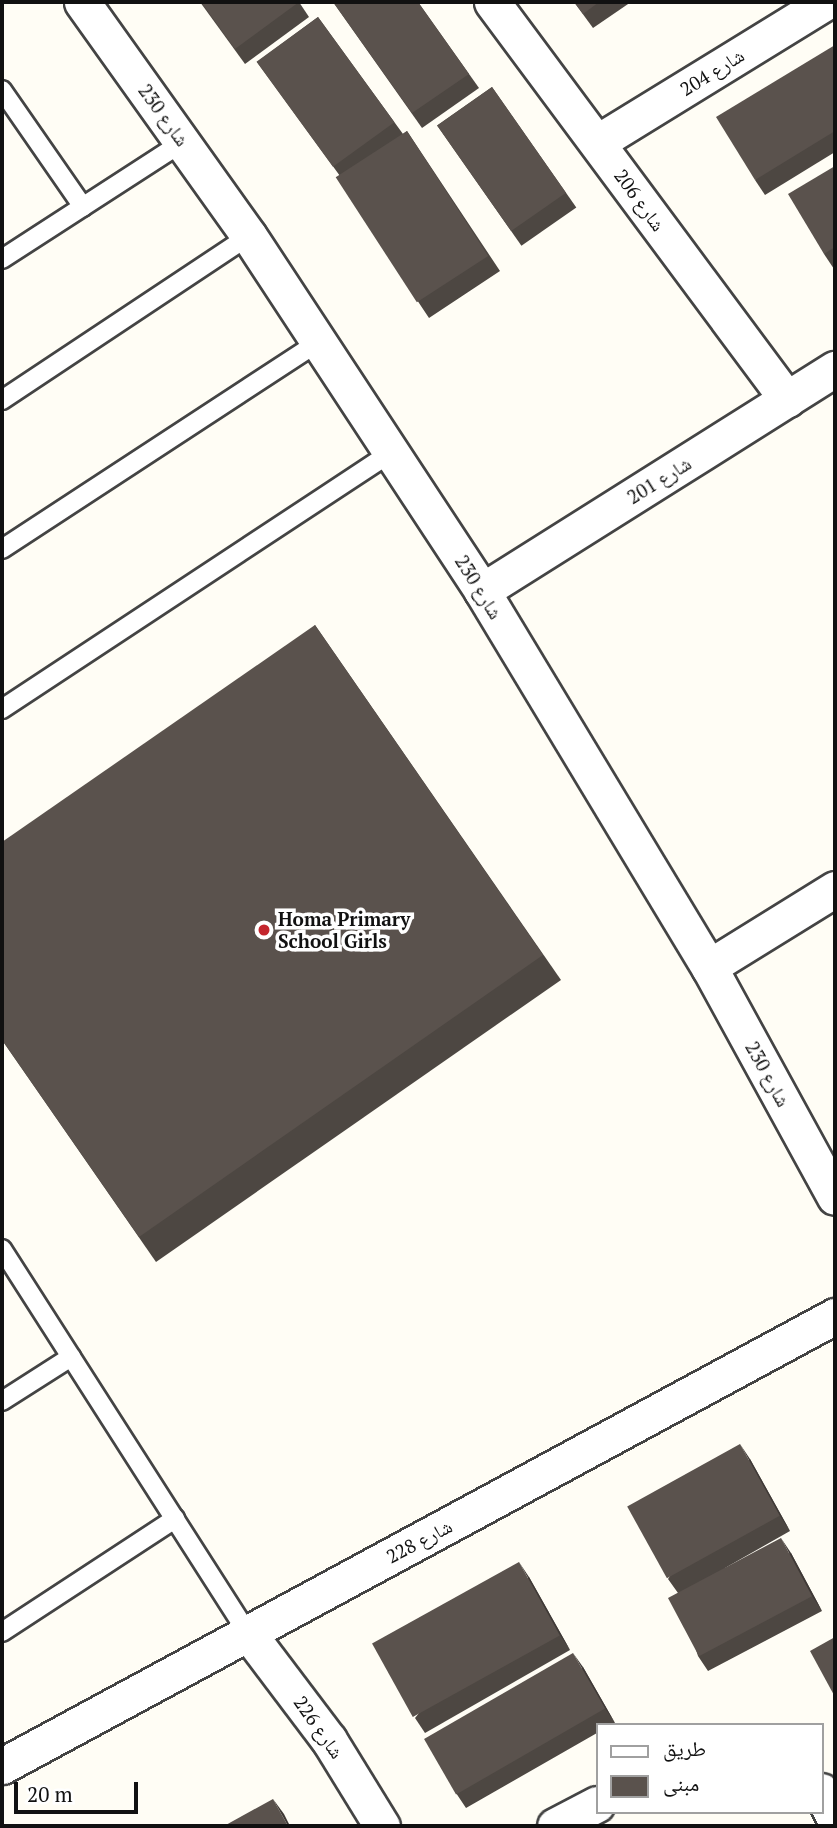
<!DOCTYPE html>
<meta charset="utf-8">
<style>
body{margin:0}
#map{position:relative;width:837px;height:1828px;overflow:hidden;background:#fffdf5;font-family:"PT Serif","Noto Naskh Arabic",serif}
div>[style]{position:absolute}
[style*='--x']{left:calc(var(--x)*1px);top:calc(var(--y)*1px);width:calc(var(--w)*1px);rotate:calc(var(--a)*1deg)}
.roads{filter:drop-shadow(2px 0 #444) drop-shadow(-2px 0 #444) drop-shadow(0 2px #444) drop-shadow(0 -2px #444)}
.lane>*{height:18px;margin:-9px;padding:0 9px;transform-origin:9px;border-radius:9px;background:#fff}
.street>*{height:35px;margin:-17.5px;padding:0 17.5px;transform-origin:17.5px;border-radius:17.5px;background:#fff}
.wall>*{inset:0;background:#4d4742;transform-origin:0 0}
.shaded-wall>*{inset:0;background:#3f3936}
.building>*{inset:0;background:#5a524d;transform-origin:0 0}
.dots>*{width:19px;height:19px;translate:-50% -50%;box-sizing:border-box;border:4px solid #fff;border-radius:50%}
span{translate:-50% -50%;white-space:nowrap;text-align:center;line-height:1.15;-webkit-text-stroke:7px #fff;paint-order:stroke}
.street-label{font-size:19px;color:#111}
.poi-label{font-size:19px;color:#111;font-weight:700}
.left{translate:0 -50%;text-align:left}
.frame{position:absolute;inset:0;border:4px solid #111;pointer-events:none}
.legend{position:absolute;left:596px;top:1723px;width:228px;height:91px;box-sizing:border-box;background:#fff;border:2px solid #a0a0a0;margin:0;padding:9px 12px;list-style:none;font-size:21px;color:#111}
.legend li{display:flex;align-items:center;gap:14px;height:35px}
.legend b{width:35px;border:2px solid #a0a0a0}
.scale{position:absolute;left:14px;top:1782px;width:124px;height:32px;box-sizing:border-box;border:4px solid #111;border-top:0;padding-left:9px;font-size:21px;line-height:24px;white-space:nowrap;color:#111;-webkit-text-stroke:5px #fff;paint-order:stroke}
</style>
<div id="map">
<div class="roads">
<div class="lane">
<div style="--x:2;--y:90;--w:142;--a:55.3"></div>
<div style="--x:2;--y:259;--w:216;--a:-32.9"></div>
<div style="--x:2;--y:400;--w:296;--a:-33.6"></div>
<div style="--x:2;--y:549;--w:380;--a:-33.2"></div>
<div style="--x:2;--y:709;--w:468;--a:-33.4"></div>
<div style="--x:2;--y:1249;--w:456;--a:57.4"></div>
<div style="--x:2;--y:1401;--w:82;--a:-32.5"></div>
<div style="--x:2;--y:1632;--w:207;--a:-33.2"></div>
</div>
<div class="street">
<div style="--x:82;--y:2;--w:287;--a:54.5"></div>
<div style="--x:249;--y:236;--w:425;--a:56.7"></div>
<div style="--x:482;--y:591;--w:439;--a:58.9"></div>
<div style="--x:709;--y:967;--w:262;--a:61.3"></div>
<div style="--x:492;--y:2;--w:495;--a:53.4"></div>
<div style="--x:598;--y:142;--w:268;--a:-31.6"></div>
<div style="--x:482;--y:591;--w:417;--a:-32.2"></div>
<div style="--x:709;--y:967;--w:148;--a:-31.8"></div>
<div style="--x:248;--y:1633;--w:134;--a:52.9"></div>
<div style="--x:329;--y:1740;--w:101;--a:58.4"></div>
<div style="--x:2;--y:1766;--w:947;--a:-28.38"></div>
<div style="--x:821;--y:1791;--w:32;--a:64"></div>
<div style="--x:555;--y:1826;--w:47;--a:-27.6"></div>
</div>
</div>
<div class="wall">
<div style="clip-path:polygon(200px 2px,299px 2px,309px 17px,245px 64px)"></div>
<div style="clip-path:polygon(333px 2px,418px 2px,479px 88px,422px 128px)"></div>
<div style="clip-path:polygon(574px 2px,631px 2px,593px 28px)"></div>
<div style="clip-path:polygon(318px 17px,403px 134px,407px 131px,500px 271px,429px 318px,419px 303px,340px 176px,257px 62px)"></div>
<div style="clip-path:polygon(835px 45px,835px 152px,765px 195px,755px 180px)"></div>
<div style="left:492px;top:87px;width:147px;height:67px;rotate:55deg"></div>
<div style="clip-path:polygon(835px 166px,835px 268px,834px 269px,824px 254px)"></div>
<div style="clip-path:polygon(315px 625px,561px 980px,156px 1262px,2px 1040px)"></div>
<div style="clip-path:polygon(750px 1459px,790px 1531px,725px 1568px,791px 1553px,822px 1611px,708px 1671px,698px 1656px,678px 1593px,668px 1579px)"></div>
<div style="clip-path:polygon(529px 1577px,570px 1650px,425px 1733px,415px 1718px)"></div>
<div style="clip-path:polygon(583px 1667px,615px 1723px,611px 1725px,597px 1725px,597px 1733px,466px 1808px,456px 1793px)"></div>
</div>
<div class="shaded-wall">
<div style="clip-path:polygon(740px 1444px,750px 1459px,790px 1531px,780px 1516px)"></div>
<div style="clip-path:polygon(781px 1538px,791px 1553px,822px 1611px,812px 1596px)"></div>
<div style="clip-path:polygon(519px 1562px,529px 1577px,570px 1650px,560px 1635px)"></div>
<div style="clip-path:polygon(573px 1653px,583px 1667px,615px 1723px,605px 1708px)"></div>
<div style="clip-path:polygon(273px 1799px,284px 1814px,290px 1826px,288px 1826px)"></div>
</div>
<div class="building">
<div style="clip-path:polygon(201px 2px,299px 2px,235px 49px)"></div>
<div style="clip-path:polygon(333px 2px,418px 2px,469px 74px,412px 113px)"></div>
<div style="clip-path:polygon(574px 2px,599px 2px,583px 14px)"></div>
<div style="left:318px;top:17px;width:130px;height:76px;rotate:54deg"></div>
<div style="clip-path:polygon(835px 45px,835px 131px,755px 180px,716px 117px)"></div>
<div style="left:492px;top:87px;width:129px;height:67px;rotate:55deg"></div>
<div style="left:407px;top:131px;width:149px;height:85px;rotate:57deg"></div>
<div style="clip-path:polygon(835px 166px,835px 247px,824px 254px,788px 194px)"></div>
<div style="clip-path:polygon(315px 625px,543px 955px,139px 1237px,2px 1040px,2px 842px)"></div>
<div style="left:740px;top:1444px;width:82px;height:129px;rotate:61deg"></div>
<div style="left:781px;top:1538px;width:66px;height:128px;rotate:62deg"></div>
<div style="left:519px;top:1562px;width:84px;height:168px;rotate:61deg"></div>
<div style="clip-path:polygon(835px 1637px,835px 1697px,810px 1651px)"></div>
<div style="left:573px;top:1653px;width:64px;height:172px;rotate:60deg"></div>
<div style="clip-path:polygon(273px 1799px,288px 1826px,224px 1826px)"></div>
</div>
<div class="dots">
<div style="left:264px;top:930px;background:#c4262e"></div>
</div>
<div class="street-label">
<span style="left:712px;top:72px;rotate:-32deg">شارع 204</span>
<span style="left:164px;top:115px;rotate:54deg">شارع 230</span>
<span style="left:640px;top:200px;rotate:54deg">شارع 206</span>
<span style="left:659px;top:480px;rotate:-32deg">شارع 201</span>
<span style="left:479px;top:587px;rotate:58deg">شارع 230</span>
<span style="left:768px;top:1074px;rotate:61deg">شارع 230</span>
<span style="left:419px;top:1541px;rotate:-28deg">شارع 228</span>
<span style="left:319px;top:1727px;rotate:55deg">شارع 226</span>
</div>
<div class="poi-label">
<span class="left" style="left:278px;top:930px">Homa Primary<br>School Girls</span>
</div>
<div class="frame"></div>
<ul class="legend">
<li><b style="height:9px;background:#fff"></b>طريق</li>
<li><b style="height:19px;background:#5a524d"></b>مبنى</li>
</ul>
<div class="scale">20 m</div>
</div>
